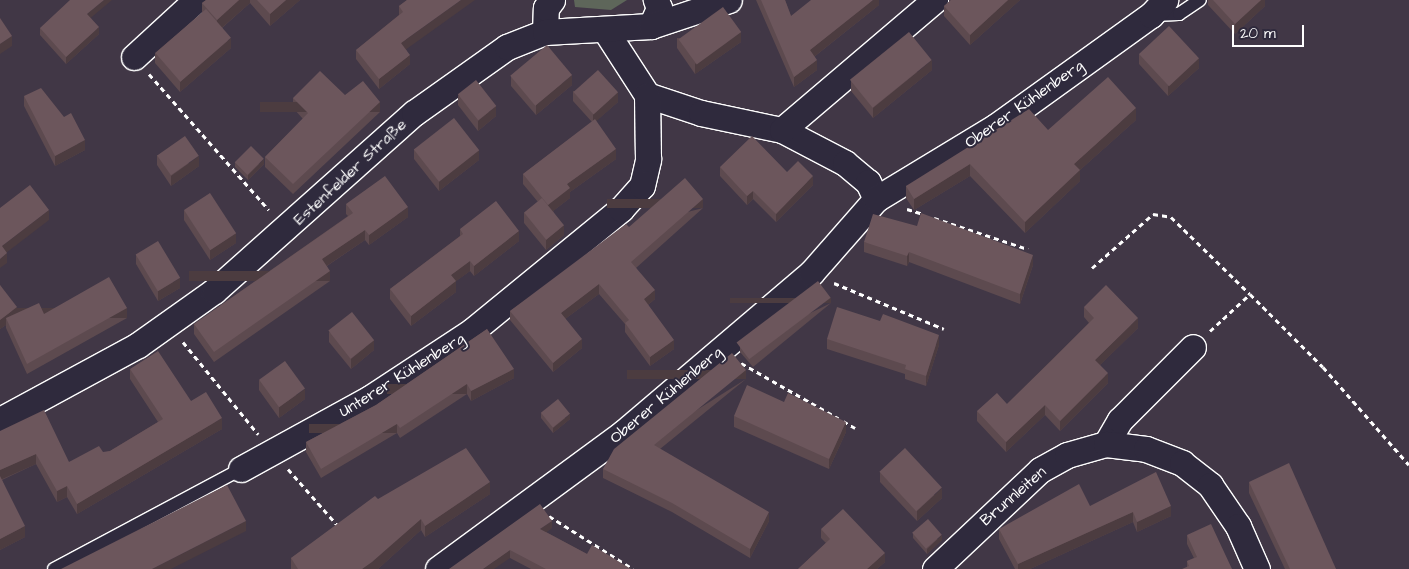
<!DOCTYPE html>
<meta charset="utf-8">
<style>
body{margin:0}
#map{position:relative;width:1409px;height:569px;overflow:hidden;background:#413746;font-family:"Architects Daughter",sans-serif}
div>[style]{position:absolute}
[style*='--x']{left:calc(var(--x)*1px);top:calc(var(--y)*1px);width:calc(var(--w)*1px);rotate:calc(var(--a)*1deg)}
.green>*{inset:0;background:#5e665a}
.path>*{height:3px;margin-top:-1.5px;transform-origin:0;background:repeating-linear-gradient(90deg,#fff 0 5px,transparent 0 9px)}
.roads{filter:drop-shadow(1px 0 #fff) drop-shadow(-1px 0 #fff) drop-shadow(0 1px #fff) drop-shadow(0 -1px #fff)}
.lane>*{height:12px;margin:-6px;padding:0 6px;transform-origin:6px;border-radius:6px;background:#2f2a3d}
.street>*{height:25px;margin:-12.5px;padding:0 12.5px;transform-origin:12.5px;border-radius:12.5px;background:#2f2a3d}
.wall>*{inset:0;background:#5d4a4f}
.shaded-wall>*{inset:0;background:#4c3c40;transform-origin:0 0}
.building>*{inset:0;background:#6c565c;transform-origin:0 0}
span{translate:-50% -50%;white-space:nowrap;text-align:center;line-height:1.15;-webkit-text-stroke:4px #2f2a3d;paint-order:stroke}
.street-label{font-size:16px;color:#fff}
.scale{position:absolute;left:1232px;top:25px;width:72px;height:22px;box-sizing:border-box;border:2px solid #fff;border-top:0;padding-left:6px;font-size:15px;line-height:18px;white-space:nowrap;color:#fff;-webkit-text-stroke:4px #2f2a3d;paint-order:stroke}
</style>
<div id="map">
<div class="green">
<div style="clip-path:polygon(574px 0,627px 0,611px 10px,575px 7px)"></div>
</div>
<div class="path">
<div style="--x:149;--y:74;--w:181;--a:48.6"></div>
<div style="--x:907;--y:209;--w:17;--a:17"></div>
<div style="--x:934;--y:218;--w:99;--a:18.3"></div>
<div style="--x:1092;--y:268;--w:81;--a:-41.5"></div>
<div style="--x:1153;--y:214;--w:18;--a:9"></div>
<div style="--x:1171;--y:217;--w:110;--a:44.3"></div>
<div style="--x:834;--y:283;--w:119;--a:22.7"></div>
<div style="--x:1210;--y:331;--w:54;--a:-42.8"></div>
<div style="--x:1250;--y:294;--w:103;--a:45"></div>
<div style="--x:1323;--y:367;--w:130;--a:48.7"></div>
<div style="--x:183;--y:342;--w:119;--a:50.8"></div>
<div style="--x:741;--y:363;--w:112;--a:29.6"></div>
<div style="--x:843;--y:421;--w:14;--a:30"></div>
<div style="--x:288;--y:469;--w:76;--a:48.7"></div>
<div style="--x:549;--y:516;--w:99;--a:32.2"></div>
</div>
<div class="roads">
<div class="lane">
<div style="--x:1152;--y:15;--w:27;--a:-2"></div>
<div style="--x:1179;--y:14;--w:25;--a:-34"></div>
<div style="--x:54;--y:569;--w:212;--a:-28.1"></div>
</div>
<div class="street">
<div style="--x:651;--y:26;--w:20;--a:-66"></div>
<div style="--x:659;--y:8;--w:9;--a:-111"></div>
<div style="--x:605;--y:30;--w:77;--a:57.1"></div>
<div style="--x:647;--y:95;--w:57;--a:18.4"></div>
<div style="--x:701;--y:113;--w:83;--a:11.9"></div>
<div style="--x:782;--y:130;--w:71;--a:27.6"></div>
<div style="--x:845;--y:163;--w:30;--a:40"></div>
<div style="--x:868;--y:182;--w:19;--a:65"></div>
<div style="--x:545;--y:32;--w:24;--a:-88"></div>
<div style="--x:546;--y:8;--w:10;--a:-53"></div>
<div style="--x:134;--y:57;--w:84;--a:-42.6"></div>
<div style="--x:782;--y:130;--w:201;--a:-40.4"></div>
<div style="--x:0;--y:420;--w:157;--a:-28.5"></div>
<div style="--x:138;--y:345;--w:93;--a:-35.4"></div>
<div style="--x:214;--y:291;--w:268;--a:-41.7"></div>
<div style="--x:414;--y:113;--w:114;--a:-35.4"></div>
<div style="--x:507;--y:47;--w:41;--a:-21.5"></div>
<div style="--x:545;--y:32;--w:106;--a:-3.2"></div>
<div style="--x:651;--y:26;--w:82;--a:-18.4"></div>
<div style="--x:1106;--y:444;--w:28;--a:-60"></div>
<div style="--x:1120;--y:420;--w:103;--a:-45"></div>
<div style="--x:241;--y:469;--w:147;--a:-28.8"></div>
<div style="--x:370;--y:398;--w:122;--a:-33.3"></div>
<div style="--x:472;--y:331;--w:193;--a:-39.3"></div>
<div style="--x:621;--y:209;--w:31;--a:-48"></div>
<div style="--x:642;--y:186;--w:28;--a:-77"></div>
<div style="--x:648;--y:159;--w:64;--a:-90.9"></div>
<div style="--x:438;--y:569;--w:230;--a:-36.3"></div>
<div style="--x:623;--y:433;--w:247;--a:-40.4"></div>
<div style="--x:811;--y:273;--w:98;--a:-48.7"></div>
<div style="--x:876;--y:199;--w:139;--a:-31.2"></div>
<div style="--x:995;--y:127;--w:192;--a:-35.7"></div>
<div style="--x:1151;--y:15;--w:21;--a:-47"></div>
<div style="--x:935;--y:569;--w:144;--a:-43.3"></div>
<div style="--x:1040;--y:470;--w:31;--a:-29"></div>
<div style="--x:1067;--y:455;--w:41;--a:-15.8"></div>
<div style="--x:1106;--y:444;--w:40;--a:7.1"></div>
<div style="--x:1146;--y:449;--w:39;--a:21"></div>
<div style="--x:1182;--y:463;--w:36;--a:38"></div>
<div style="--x:1210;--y:485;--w:50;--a:55.7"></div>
<div style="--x:1238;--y:526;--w:47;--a:66.2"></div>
</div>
</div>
<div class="wall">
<div style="clip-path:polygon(206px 0,300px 0,270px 26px,250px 3px,222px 28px,231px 48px,180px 92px,155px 63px,155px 53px,202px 13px,202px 3px)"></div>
<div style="clip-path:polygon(407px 0,406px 49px,410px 64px,379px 89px,356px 59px,356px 50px,399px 15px,399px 6px)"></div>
<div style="clip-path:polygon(756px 0,785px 0,791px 16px,879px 0,879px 5px,814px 57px,817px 70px,794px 87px)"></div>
<div style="clip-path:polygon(951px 0,1020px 0,970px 45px,944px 16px,944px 6px)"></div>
<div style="clip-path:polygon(1208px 0,1265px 0,1265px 6px,1235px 34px,1208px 5px)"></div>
<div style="clip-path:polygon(91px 18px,99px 34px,66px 64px,40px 35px,40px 28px)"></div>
<div style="clip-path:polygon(677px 38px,741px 42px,695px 74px,677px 48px)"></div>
<div style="clip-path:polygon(1139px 54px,1199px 68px,1168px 96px,1139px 64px)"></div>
<div style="clip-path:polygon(932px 70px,873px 118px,851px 91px,851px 81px)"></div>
<div style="clip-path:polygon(511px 76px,572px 85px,536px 115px,511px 86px)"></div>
<div style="clip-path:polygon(573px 91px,618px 102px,596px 121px,616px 159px,570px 192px,570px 198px,553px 211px,564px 235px,546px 250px,524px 223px,524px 213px,538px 202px,523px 184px,523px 174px,592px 122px,573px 101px)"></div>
<div style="clip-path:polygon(345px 95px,380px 112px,293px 194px,265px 167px,265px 157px,303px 119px,293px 108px,293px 98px)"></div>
<div style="clip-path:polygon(458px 95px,496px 116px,478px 131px,458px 105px)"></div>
<div style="clip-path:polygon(24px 96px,85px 150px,55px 166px,24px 106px)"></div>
<div style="clip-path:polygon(1136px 120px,1080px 170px,1080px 181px,1025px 233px,970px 176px,914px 210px,906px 198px,906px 186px,1048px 130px)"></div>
<div style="clip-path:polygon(414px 149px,479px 160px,439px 191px,414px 159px)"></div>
<div style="clip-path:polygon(157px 155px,199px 166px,171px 186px,157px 165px)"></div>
<div style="clip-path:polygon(235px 162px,264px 164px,248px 180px,235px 167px)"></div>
<div style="clip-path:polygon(720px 167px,787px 172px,813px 185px,776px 222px,753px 199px,747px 205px,720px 176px)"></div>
<div style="clip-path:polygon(346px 204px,408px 217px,369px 245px,365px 240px,327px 266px,330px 281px,214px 362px,194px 334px,194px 324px,348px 216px,346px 214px)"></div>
<div style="clip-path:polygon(703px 208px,636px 268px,655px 299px,648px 305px,674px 349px,650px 366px,625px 332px,625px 324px,599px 294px,565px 319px,582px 348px,553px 372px,510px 320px,510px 311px,629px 227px)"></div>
<div style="clip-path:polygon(184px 210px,236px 243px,210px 260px,184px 220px)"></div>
<div style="clip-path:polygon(460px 229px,519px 241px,474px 276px,470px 271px,456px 281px,456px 292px,411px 326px,390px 299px,390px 289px,460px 236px)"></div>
<div style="clip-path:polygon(864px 242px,1033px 265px,1020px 304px,909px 262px,907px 266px,864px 252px)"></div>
<div style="clip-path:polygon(136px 254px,180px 288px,158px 301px,136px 264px)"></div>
<div style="clip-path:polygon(0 285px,17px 313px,44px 314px,127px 318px,27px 374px,6px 328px,6px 325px,0 329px)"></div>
<div style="clip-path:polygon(831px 303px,753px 367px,740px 352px,740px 347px)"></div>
<div style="clip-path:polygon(1084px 307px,1138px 328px,1100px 365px,1108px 383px,1060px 431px,1045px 415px,1006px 452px,977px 421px,977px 411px,1007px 404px,1089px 323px,1084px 317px)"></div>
<div style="clip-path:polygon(487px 329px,514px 378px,471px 401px,467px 394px,400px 438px,397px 433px,321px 478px,306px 452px,306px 442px,376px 405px)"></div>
<div style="clip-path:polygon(329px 332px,374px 350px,351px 369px,329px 342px)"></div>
<div style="clip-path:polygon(827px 339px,939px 345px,926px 386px,905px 379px,905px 374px,827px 349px)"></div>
<div style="clip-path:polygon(130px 369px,191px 401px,222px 429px,77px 514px,67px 497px,57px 502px,36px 464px,2px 480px,25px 537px,0 550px,0 431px,69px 462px,110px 451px,158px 422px,130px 379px)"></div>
<div style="clip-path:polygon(746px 379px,660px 449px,769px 521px,750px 558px,672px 512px,603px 478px,603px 469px)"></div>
<div style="clip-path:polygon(259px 380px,305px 399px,279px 418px,259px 390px)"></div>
<div style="clip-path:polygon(541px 413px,570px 419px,553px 433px,541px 418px)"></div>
<div style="clip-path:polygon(734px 416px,846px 432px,829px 469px,734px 427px)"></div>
<div style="clip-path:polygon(880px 472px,942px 498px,917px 521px,880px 482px)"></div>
<div style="clip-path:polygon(1249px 482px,1336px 569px,1285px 569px,1249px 493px)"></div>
<div style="clip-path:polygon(490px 494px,425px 537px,421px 530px,378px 569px,291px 569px,291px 558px,378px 499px)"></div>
<div style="clip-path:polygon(1090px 506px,1171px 516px,1137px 532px,1133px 522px,1030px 569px,1015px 569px,999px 539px,999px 529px)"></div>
<div style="clip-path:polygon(552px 528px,546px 532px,587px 554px,631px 569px,531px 569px,510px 558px,449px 569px)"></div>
<div style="clip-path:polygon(821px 529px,885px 562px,877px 569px,798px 569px,826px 543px,821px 538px)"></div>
<div style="clip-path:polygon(913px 533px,942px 540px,927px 554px,913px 538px)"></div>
<div style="clip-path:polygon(1187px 535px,1232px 569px,1187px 567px,1187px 561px,1194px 558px,1187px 544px)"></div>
</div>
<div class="shaded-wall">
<div style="clip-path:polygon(104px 0,112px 0,87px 21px,87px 14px)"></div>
<div style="clip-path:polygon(239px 0,250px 0,250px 3px,217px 32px,217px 20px)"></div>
<div style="clip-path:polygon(286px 0,300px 0,270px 26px,270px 14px)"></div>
<div style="clip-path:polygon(461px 0,475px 0,401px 53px,401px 43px)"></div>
<div style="clip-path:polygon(873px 0,879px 0,879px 5px,810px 60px,810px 50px)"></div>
<div style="clip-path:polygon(1008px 0,1020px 0,970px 45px,970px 35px)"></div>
<div style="clip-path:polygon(1261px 0,1265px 0,1265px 6px,1235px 34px,1235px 24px)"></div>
<div style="clip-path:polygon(99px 27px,99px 34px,66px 64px,66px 57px)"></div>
<div style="clip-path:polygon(741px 32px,741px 42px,695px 74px,695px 64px)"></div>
<div style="clip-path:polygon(12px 36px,12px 46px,0 54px,0 44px)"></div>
<div style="clip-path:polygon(231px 38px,231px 48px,180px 92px,180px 82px)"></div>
<div style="clip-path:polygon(410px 55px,410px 64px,379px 89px,379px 79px)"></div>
<div style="clip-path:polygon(1199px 58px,1199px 68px,1168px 96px,1168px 86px)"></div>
<div style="clip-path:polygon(817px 60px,817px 70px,794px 87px,794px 77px)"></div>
<div style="clip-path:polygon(932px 60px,932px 70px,873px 118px,873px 108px)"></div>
<div style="clip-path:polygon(572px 75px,572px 85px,536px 115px,536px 105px)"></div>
<div style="clip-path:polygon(618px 92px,618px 102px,593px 124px,593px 114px)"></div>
<div style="left:380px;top:102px;width:10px;height:120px;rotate:90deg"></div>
<div style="clip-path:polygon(496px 106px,496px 116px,478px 131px,478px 121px)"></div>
<div style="clip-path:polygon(1136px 108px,1136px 120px,1080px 170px,1080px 181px,1025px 233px,1025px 222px,1074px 164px)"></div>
<div style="clip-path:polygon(85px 140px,85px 150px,55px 166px,55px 156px)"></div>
<div style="clip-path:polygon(616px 149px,616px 159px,570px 192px,570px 198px,548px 215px,548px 205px,567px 184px)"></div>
<div style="clip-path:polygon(479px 150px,479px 160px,439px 191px,439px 181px)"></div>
<div style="clip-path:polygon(199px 156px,199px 166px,171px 186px,171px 176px)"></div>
<div style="clip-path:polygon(264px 159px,264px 164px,248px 180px,248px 175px)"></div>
<div style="clip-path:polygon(970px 164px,970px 176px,914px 210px,914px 199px)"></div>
<div style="clip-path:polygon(813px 176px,813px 185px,776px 222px,776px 214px)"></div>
<div style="clip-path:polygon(753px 191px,753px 199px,747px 205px,747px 196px)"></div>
<div style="left:703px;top:199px;width:9px;height:96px;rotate:90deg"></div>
<div style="clip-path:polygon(408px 207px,408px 217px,369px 245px,369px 235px)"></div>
<div style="clip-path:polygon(49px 210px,49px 220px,2px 256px,2px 246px)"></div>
<div style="clip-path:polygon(564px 225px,564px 235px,546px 250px,546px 240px)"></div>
<div style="clip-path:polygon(365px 230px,365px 240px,322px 269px,322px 259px)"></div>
<div style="clip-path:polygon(519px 231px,519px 241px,474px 276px,474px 266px)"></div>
<div style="clip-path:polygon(236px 233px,236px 243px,210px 260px,210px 250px)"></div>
<div style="clip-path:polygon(909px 252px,909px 262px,907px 266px,907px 256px)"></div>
<div style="clip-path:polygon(7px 253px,7px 263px,0 268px,0 259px)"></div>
<div style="clip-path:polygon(1033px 255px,1033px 265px,1020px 304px,1020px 294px)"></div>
<div style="clip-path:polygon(470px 261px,470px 271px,451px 285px,451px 275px)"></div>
<div style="left:330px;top:271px;width:10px;height:141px;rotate:90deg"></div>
<div style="clip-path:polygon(180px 278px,180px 288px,158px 301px,158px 291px)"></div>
<div style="clip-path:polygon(456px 281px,456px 292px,411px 326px,411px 316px)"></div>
<div style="clip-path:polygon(599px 284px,599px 294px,561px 322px,561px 313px)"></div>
<div style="clip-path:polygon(655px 290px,655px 299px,644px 308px,644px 299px)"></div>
<div style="left:831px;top:298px;width:5px;height:101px;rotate:90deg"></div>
<div style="clip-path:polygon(17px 307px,17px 317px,6px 318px,6px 325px,0 329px,0 320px)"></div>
<div style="left:127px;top:308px;width:10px;height:115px;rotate:90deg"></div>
<div style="clip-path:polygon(1138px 318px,1138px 328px,1095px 370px,1095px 360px)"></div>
<div style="clip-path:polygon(939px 335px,939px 345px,926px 386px,926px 376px)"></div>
<div style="clip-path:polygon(582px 339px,582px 348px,553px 372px,553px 363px)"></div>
<div style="clip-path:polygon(374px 340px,374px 350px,351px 369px,351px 359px)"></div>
<div style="clip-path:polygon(674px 340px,674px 349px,650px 366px,650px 357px)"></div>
<div style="clip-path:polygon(514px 369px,514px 378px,471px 401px,471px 391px)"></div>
<div style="left:746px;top:370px;width:9px;height:119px;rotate:90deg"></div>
<div style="clip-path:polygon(1108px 373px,1108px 383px,1060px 431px,1060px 421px)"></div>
<div style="left:467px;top:384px;width:10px;height:80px;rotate:90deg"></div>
<div style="clip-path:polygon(305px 389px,305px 399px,279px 418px,279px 407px)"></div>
<div style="clip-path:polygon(1045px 405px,1045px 415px,1006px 452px,1006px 442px)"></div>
<div style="clip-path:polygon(570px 414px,570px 419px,553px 433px,553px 428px)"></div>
<div style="clip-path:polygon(222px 418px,222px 429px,77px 514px,77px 504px)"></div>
<div style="clip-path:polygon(846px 422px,846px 432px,829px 469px,829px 459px)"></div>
<div style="left:397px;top:424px;width:9px;height:88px;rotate:90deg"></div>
<div style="clip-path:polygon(36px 454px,36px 464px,0 480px,0 470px)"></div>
<div style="clip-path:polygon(490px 482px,490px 494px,425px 537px,425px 526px)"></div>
<div style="clip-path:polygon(67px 486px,67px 497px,57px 502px,57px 491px)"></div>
<div style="clip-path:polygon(942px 488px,942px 498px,917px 521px,917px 511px)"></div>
<div style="clip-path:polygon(1171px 506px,1171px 516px,1137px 532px,1137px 522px)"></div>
<div style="clip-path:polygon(769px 512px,769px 521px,750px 558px,750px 549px)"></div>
<div style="clip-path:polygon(1133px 512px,1133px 522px,1030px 569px,1018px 569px,1018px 564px)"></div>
<div style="clip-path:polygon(421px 519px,421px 530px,378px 569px,362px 569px)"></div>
<div style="clip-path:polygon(246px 521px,246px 531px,171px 569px,152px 569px)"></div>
<div style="clip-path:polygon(552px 521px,552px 528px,540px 537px,540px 529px)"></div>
<div style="clip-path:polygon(25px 526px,25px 537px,0 550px,0 539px)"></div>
<div style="clip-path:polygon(942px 535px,942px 540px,927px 554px,927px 549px)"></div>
<div style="clip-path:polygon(510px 550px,510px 558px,494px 569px,483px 569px)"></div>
<div style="clip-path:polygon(885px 553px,885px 562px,877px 569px,867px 569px)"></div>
</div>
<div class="building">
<div style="clip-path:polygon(70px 0,104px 0,87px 14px,99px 27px,66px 57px,40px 28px)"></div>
<div style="clip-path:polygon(206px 0,239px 0,217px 20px,202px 3px)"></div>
<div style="clip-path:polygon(257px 0,286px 0,270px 14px)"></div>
<div style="clip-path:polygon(407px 0,461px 0,401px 43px,410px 55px,379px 79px,356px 50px,403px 12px,399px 6px)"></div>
<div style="clip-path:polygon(761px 0,785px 0,791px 16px,811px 0,873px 0,810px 50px,817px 60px,794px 77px)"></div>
<div style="clip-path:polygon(951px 0,1008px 0,970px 35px,944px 6px)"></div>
<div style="clip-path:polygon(1213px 0,1261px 0,1235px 24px)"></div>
<div style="left:723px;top:7px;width:31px;height:55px;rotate:54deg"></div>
<div style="left:206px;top:9px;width:38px;height:67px;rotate:49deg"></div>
<div style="clip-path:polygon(0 18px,12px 36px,0 44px)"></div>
<div style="left:1169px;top:26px;width:44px;height:41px;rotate:47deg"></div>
<div style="left:909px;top:32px;width:36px;height:76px;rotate:51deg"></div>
<div style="left:547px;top:45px;width:39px;height:48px;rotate:50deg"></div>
<div style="left:598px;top:70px;width:30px;height:33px;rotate:48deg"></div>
<div style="clip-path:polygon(320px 71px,345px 95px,363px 81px,380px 102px,293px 184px,265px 157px,308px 113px,293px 98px)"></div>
<div style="clip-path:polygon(1108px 77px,1136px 108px,1074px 164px,1080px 170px,1025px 222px,970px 164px,914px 199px,906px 186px,1029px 109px,1048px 130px)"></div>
<div style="left:476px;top:80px;width:33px;height:23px;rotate:52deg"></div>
<div style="clip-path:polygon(41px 88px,64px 117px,71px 113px,85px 140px,55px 156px,24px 96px)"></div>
<div style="left:454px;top:118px;width:41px;height:51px;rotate:52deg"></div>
<div style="clip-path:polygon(595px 119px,616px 149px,567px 184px,570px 188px,548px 205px,523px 174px)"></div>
<div style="left:185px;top:136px;width:24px;height:34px;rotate:55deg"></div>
<div style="clip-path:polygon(752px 136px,787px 172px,798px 161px,813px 176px,776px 214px,753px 191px,747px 196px,720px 167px)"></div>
<div style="left:251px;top:146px;width:18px;height:23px;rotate:45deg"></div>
<div style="clip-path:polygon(385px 176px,408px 207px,369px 235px,365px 230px,322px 259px,330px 271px,214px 352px,194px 324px,353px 213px,346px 204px)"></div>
<div style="clip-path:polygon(685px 178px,703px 199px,631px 262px,655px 290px,644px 299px,674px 340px,650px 357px,625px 323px,629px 320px,599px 284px,561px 313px,582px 339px,553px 363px,510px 311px,626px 224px,629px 227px)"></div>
<div style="clip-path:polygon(30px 185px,49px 210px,2px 246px,7px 253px,0 259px,0 208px)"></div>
<div style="left:210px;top:193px;width:48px;height:31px;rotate:57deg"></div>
<div style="left:542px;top:198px;width:35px;height:23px;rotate:51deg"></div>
<div style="clip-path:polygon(496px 201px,519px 231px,474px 266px,470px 261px,451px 275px,456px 281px,411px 316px,390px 289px,463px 234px,460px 229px)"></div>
<div style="clip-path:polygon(921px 213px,1033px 255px,1020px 294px,909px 252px,907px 256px,864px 242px,873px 214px,917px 226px)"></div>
<div style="left:158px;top:241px;width:43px;height:26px;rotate:59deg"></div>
<div style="clip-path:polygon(109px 277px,127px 308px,27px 364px,6px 318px,39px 303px,44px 314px)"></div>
<div style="left:818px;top:281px;width:21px;height:102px;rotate:53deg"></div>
<div style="clip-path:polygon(0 285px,17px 307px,0 320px)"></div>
<div style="clip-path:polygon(1106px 285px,1138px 318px,1095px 360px,1108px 373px,1060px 421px,1045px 405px,1006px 442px,977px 411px,997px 393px,1007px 404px,1051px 361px,1094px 318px,1084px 307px)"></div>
<div style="clip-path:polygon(837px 307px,880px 321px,883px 314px,939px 335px,926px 376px,905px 369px,906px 365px,827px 339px)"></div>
<div style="left:352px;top:312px;width:36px;height:30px;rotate:52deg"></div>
<div style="clip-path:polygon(487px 329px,514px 369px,471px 391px,467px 384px,400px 428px,397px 424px,321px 469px,306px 442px,376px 405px)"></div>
<div style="clip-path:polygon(158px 351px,191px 401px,206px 392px,222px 418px,77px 504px,67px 486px,57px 491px,36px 454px,0 470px,0 431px,44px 410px,69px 462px,99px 446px,103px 452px,110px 451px,163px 419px,130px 369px)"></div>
<div style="clip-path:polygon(732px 353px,746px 370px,654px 445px,769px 512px,750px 549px,672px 503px,603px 469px,614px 449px)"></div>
<div style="left:285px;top:361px;width:34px;height:32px;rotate:54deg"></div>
<div style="clip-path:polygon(747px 385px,784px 402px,788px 393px,846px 422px,829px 459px,734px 416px)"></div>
<div style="left:558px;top:399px;width:19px;height:22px;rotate:51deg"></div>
<div style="clip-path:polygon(466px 448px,490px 482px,425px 526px,421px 519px,372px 562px,362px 569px,298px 569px,291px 558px,375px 496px,378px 499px)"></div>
<div style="left:905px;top:448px;width:54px;height:35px;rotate:47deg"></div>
<div style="clip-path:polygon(1289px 463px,1336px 569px,1290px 569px,1249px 482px)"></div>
<div style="clip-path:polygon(1156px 472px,1171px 506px,1137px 522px,1133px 512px,1018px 564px,999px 529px,1079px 484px,1090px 506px)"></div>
<div style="clip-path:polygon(0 476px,25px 526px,0 539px)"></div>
<div style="clip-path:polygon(227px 485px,246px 521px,152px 569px,61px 569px)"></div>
<div style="clip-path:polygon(540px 504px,552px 521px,540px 529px,587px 554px,592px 545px,631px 569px,546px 569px,510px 550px,483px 569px,449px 569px)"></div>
<div style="clip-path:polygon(843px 509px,885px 553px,867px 569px,798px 569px,830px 539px,821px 529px)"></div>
<div style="left:928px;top:519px;width:21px;height:21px;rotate:49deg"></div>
<div style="clip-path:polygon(1211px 524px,1232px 569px,1182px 569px,1189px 566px,1187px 561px,1197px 557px,1187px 535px)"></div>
</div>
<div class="street-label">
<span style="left:1024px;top:104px;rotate:-35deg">Oberer Kühlenberg</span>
<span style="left:350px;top:172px;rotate:-43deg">Estenfelder Straße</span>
<span style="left:402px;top:375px;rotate:-32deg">Unterer Kühlenberg</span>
<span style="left:666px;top:395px;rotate:-40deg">Oberer Kühlenberg</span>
<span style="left:1013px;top:496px;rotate:-41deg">Brunnleiten</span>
</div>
<div class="scale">20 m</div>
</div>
